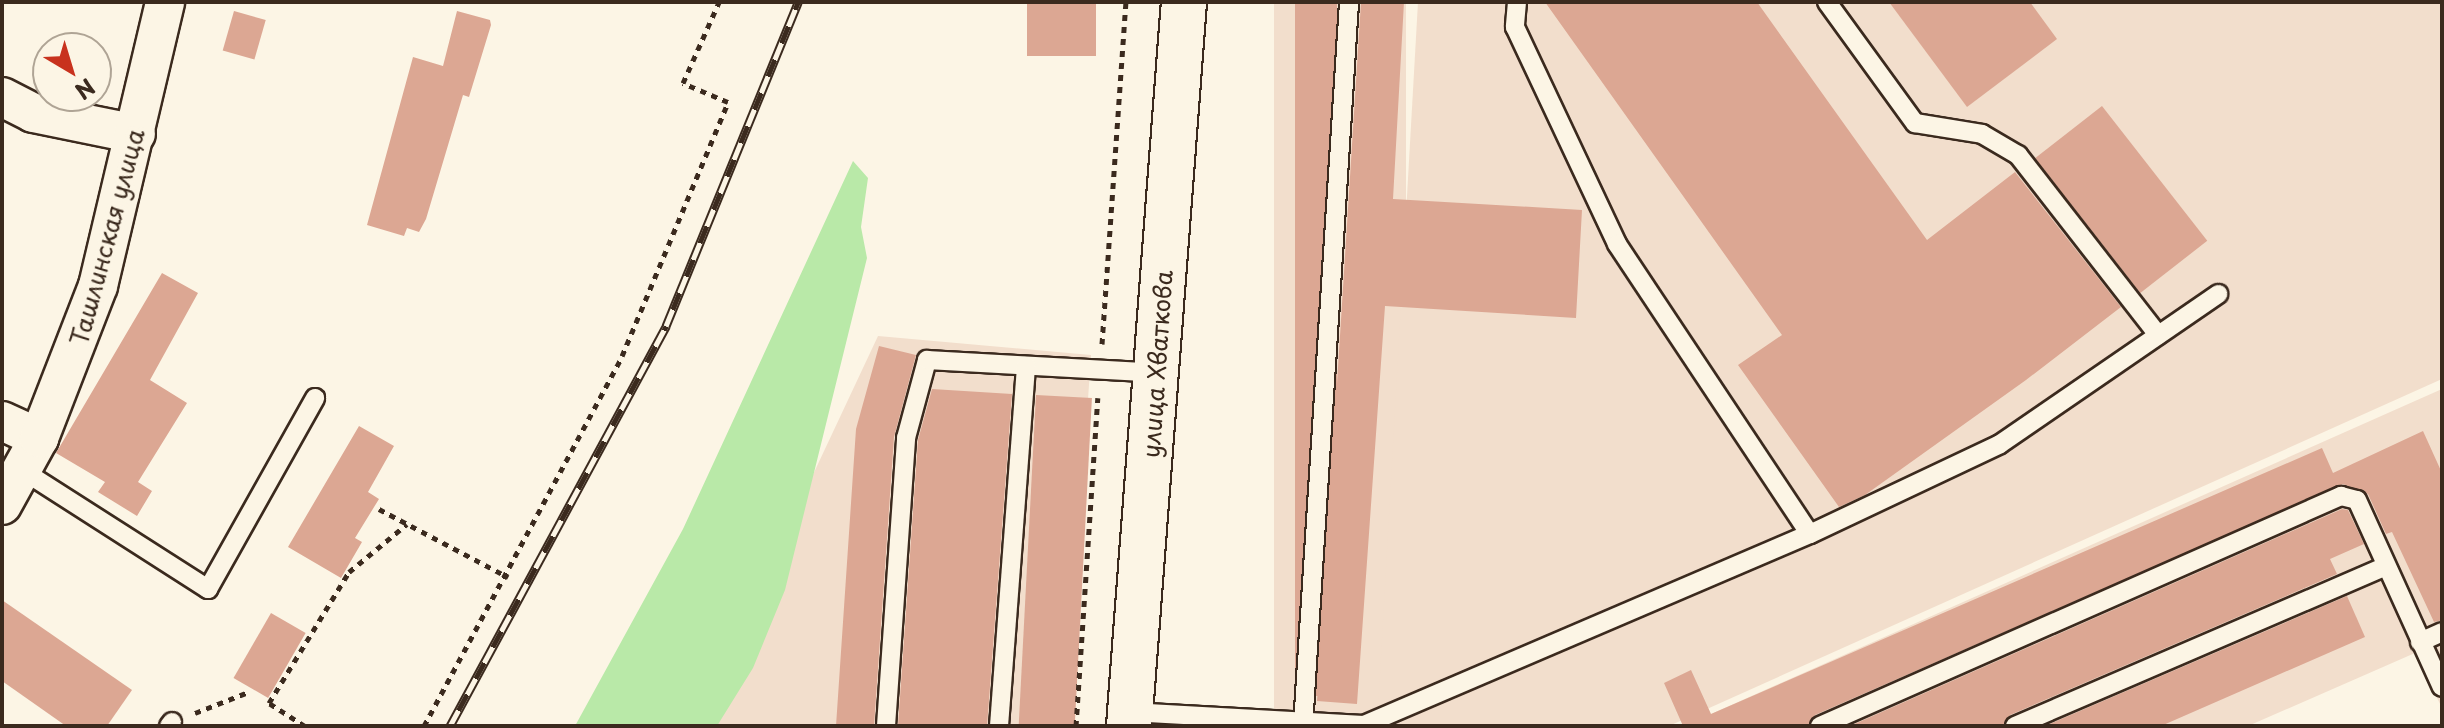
<!DOCTYPE html>
<meta charset="utf-8">
<style>
body{margin:0}
#map{position:relative;width:2444px;height:728px;overflow:hidden;background:#fcf5e5;font-family:"Playpen Sans",sans-serif}
div>[style]{position:absolute}
[style*='--x']{left:calc(var(--x)*1px);top:calc(var(--y)*1px);width:calc(var(--w)*1px);rotate:calc(var(--a)*1deg)}
.built>*{inset:0;background:#f2decc;transform-origin:0 0}
.green>*{inset:0;background:#b9e9a8}
.building>*{inset:0;background:#dca793;transform-origin:0 0}
.path>*{height:5px;margin-top:-2.5px;transform-origin:0;background:repeating-linear-gradient(90deg,#3b2a1e 0 6px,transparent 0 12px)}
.roads{filter:drop-shadow(2px 0 #3b2a1e) drop-shadow(-2px 0 #3b2a1e) drop-shadow(0 2px #3b2a1e) drop-shadow(0 -2px #3b2a1e)}
.lane>*{height:18px;margin:-9px;padding:0 9px;transform-origin:9px;border-radius:9px;background:#fcf5e5}
.street>*{height:38px;margin:-19px;padding:0 19px;transform-origin:19px;border-radius:19px;background:#fcf5e5}
.secondary>*{height:44px;margin:-22px;padding:0 22px;transform-origin:22px;border-radius:22px;background:#fcf5e5}
.rail>*{height:9px;margin-top:-4.5px;transform-origin:0;background:repeating-linear-gradient(90deg,#fcf5e5 0 18px,#3b2a1e 0 36px);box-sizing:border-box;border-block:2px solid #3b2a1e}
span{translate:-50% -50%;white-space:nowrap;text-align:center;line-height:1.15;-webkit-text-stroke:8px #fcf5e5;paint-order:stroke}
.street-label{font-size:24px;color:#3b2a1e}
.frame{position:absolute;inset:0;border:4px solid #3b2a1e;pointer-events:none}
.north{position:absolute;left:32px;top:32px;width:80px;height:80px;box-sizing:border-box;background:#fcf5e5;border:2px solid #afa495;border-radius:50%;rotate:142deg;font-size:22px;font-weight:700;line-height:32px;text-align:center;color:#3b2a1e}
.north::after{content:'';display:block;margin:auto;width:28px;height:36px;background:#c8321e;clip-path:polygon(50% 0,100% 100%,50% 72%,0 100%)}
</style>
<div id="map">
<div class="built">
<div style="left:1274px;top:2px;width:132px;height:725px"></div>
<div style="clip-path:polygon(1418px 2px,2442px 2px,2442px 379px,1669px 726px,1377px 726px)"></div>
<div style="clip-path:polygon(878px 336px,1091px 355px,1066px 726px,683px 726px,734px 643px)"></div>
<div style="clip-path:polygon(2442px 389px,2442px 708px,2415px 653px,2248px 726px,1684px 726px)"></div>
</div>
<div class="green">
<div style="clip-path:polygon(853px 161px,868px 178px,861px 227px,867px 258px,785px 590px,753px 668px,717px 726px,575px 726px,683px 529px)"></div>
</div>
<div class="building">
<div style="left:1027px;top:2px;width:69px;height:54px"></div>
<div style="left:1295px;top:2px;width:42px;height:694px"></div>
<div style="clip-path:polygon(1361px 2px,1404px 2px,1393px 199px,1582px 210px,1576px 318px,1385px 306px,1357px 704px,1317px 701px)"></div>
<div style="clip-path:polygon(1545px 2px,1757px 2px,1927px 240px,2015px 172px,2121px 307px,2026px 380px,1865px 495px,1839px 507px,1738px 365px,1782px 335px)"></div>
<div style="clip-path:polygon(1889px 2px,2030px 2px,2057px 39px,1967px 107px)"></div>
<div style="left:234px;top:11px;width:33px;height:41px;rotate:16deg"></div>
<div style="clip-path:polygon(457px 11px,490px 20px,491px 25px,469px 97px,463px 95px,426px 219px,419px 232px,407px 228px,404px 236px,367px 225px,413px 57px,443px 66px)"></div>
<div style="left:2102px;top:106px;width:171px;height:85px;rotate:52deg"></div>
<div style="clip-path:polygon(162px 273px,198px 293px,150px 380px,187px 403px,138px 482px,152px 491px,137px 516px,98px 492px,105px 482px,56px 453px)"></div>
<div style="clip-path:polygon(879px 346px,916px 355px,894px 437px,874px 726px,836px 726px,856px 429px)"></div>
<div style="clip-path:polygon(932px 389px,1012px 394px,987px 726px,898px 726px,918px 440px)"></div>
<div style="left:1036px;top:395px;width:56px;height:332px;rotate:3deg"></div>
<div style="clip-path:polygon(359px 426px,394px 446px,368px 492px,379px 499px,355px 538px,362px 542px,341px 578px,288px 547px)"></div>
<div style="clip-path:polygon(2423px 431px,2442px 473px,2442px 620px,2434px 622px,2392px 532px,2386px 534px,2368px 494px,2343px 484px,1815px 715px,1808px 726px,1683px 726px,1664px 683px,1691px 670px,1711px 714px,2322px 448px,2333px 473px)"></div>
<div style="clip-path:polygon(2342px 509px,2348px 510px,2364px 544px,2330px 559px,2337px 574px,2010px 715px,2003px 726px,1850px 726px)"></div>
<div style="clip-path:polygon(2347px 596px,2365px 637px,2161px 726px,2045px 726px)"></div>
<div style="clip-path:polygon(2px 600px,132px 690px,107px 726px,66px 726px,2px 681px)"></div>
<div style="left:271px;top:613px;width:40px;height:75px;rotate:30deg"></div>
</div>
<div class="path">
<div style="--x:1102;--y:344;--w:343;--a:-86"></div>
<div style="--x:379;--y:509;--w:146;--a:27.8"></div>
<div style="--x:195;--y:713;--w:55;--a:-21.4"></div>
<div style="--x:305;--y:726;--w:43;--a:-147.4"></div>
<div style="--x:269;--y:703;--w:153;--a:-58.6"></div>
<div style="--x:349;--y:572;--w:75;--a:-39.6"></div>
<div style="--x:424;--y:726;--w:420;--a:-61.8"></div>
<div style="--x:622;--y:356;--w:275;--a:-67.3"></div>
<div style="--x:728;--y:102;--w:49;--a:-157.1"></div>
<div style="--x:683;--y:83;--w:89;--a:-66"></div>
<div style="--x:1076;--y:726;--w:329;--a:-86.2"></div>
</div>
<div class="roads">
<div class="lane">
<div style="--x:1517;--y:2;--w:25;--a:95"></div>
<div style="--x:1515;--y:27;--w:240;--a:64.8"></div>
<div style="--x:1617;--y:244;--w:348;--a:56.4"></div>
<div style="--x:1827;--y:2;--w:150;--a:54"></div>
<div style="--x:1915;--y:123;--w:68;--a:9.3"></div>
<div style="--x:1982;--y:134;--w:42;--a:30.3"></div>
<div style="--x:2018;--y:155;--w:228;--a:52.1"></div>
<div style="--x:22;--y:470;--w:221;--a:32.6"></div>
<div style="--x:208;--y:589;--w:219;--a:-60.7"></div>
<div style="--x:2420;--y:642;--w:24;--a:-24"></div>
<div style="--x:1130;--y:712;--w:234;--a:3.2"></div>
<div style="--x:1364;--y:725;--w:485;--a:-23.2"></div>
<div style="--x:1810;--y:534;--w:210;--a:-25.3"></div>
<div style="--x:2000;--y:444;--w:265;--a:-34.5"></div>
<div style="--x:169;--y:726;--w:5;--a:-53"></div>
<div style="--x:886;--y:726;--w:289;--a:-86"></div>
<div style="--x:906;--y:438;--w:81;--a:-74.9"></div>
<div style="--x:927;--y:360;--w:230;--a:3.2"></div>
<div style="--x:999;--y:726;--w:361;--a:-85.7"></div>
<div style="--x:1303;--y:726;--w:725;--a:-86.36"></div>
<div style="--x:1820;--y:726;--w:570;--a:-23.82"></div>
<div style="--x:2341;--y:496;--w:16;--a:14"></div>
<div style="--x:2357;--y:500;--w:205;--a:65.6"></div>
<div style="--x:2015;--y:726;--w:403;--a:-23.3"></div>
</div>
<div class="street">
<div style="--x:2;--y:97;--w:35;--a:27"></div>
<div style="--x:33;--y:113;--w:105;--a:11.5"></div>
<div style="--x:2;--y:421;--w:41;--a:24.7"></div>
<div style="--x:2;--y:505;--w:77;--a:-61.1"></div>
<div style="--x:39;--y:438;--w:163;--a:-68.8"></div>
<div style="--x:98;--y:286;--w:292;--a:-76.7"></div>
</div>
<div class="secondary">
<div style="--x:1129;--y:726;--w:726;--a:-85.66"></div>
</div>
</div>
<div class="rail">
<div style="--x:450;--y:726;--w:455;--a:-61.6"></div>
<div style="--x:666;--y:326;--w:350;--a:-67.8"></div>
</div>
<div class="street-label">
<span style="left:107px;top:237px;rotate:-75deg">Ташлинская улица</span>
<span style="left:1157px;top:364px;rotate:-86deg">улица Хваткова</span>
</div>
<div class="frame"></div>
<div class="north">N</div>
</div>
